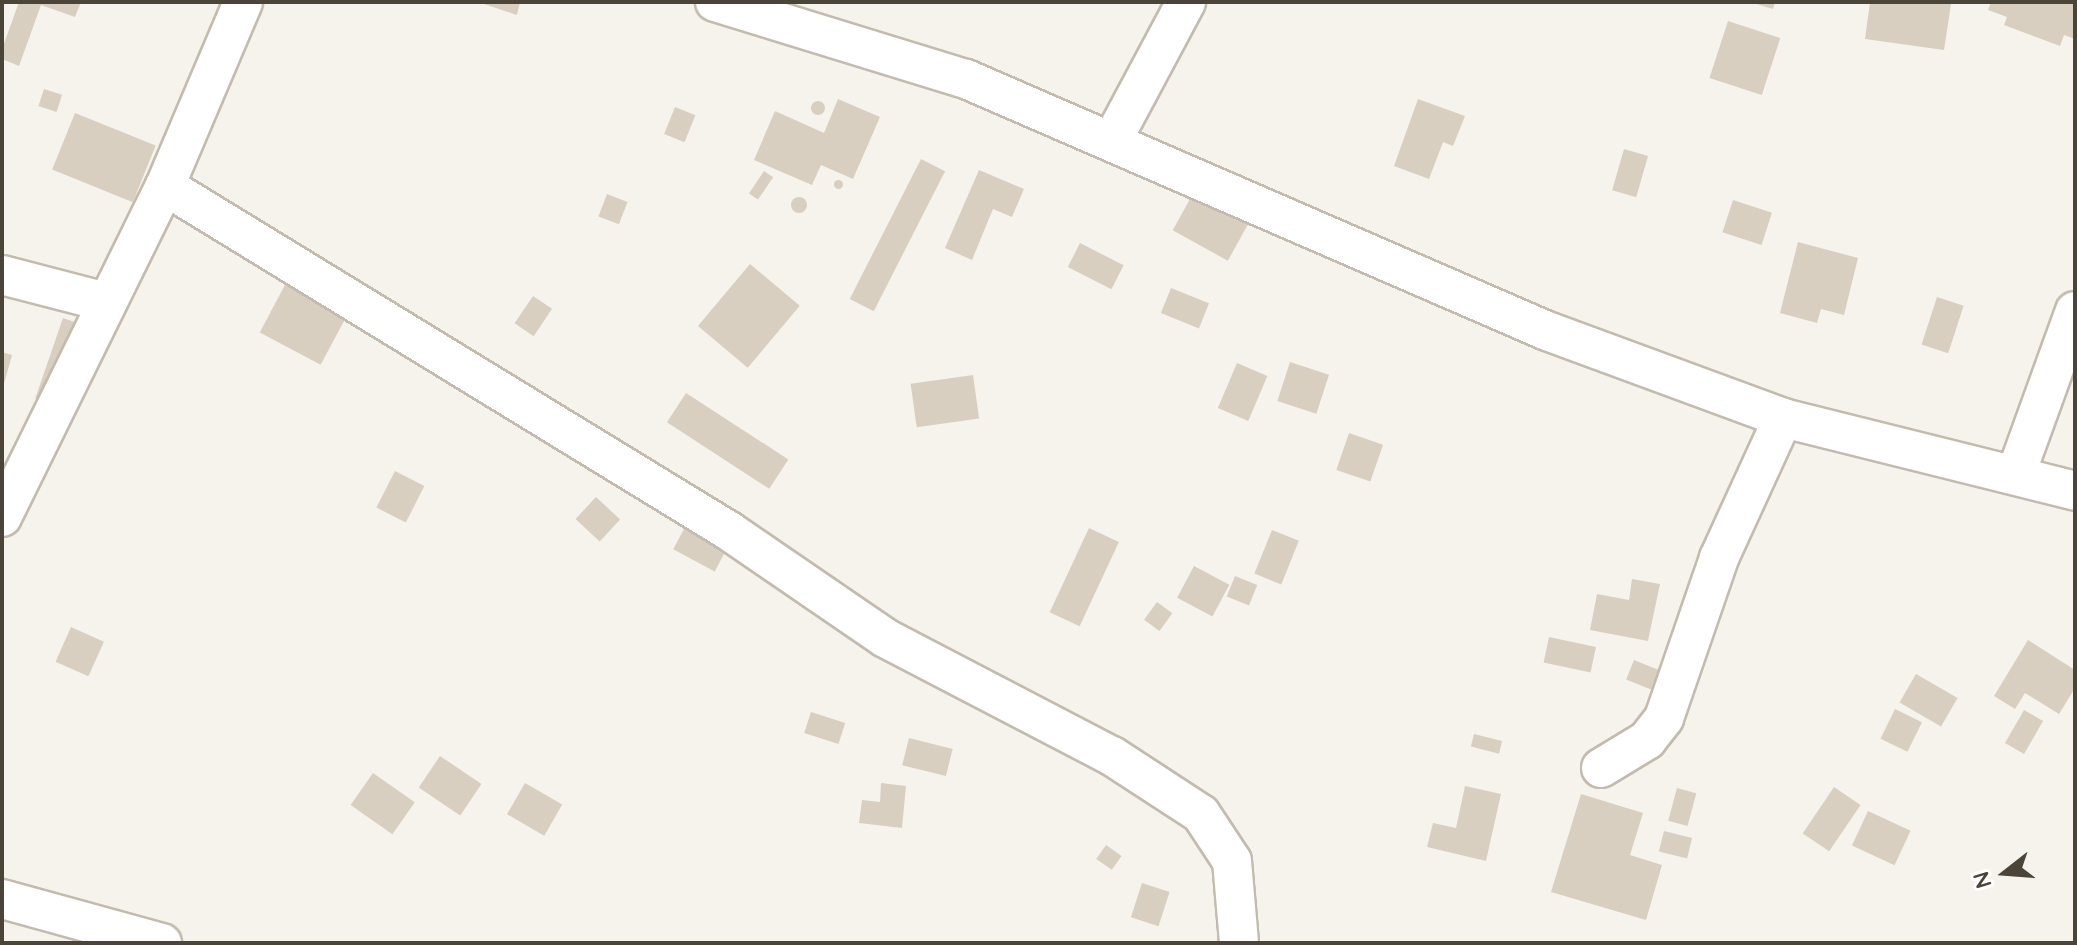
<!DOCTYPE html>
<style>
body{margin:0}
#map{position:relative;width:2077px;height:945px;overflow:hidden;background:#f6f3ec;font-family:Quicksand,sans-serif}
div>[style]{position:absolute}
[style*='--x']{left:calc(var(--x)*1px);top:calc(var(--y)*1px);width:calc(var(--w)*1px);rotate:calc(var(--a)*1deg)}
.building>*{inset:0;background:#d8cfc1;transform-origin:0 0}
.round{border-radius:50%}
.roads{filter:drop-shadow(2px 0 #c2bbae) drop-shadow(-2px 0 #c2bbae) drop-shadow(0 2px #c2bbae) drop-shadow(0 -2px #c2bbae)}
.minor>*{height:38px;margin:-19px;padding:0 19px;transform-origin:19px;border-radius:19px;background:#fff}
span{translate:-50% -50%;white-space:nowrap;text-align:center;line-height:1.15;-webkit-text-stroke:6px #fff;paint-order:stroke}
.frame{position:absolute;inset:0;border:4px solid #4b4439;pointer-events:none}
.north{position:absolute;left:1965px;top:833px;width:80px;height:80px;-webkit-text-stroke:6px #fff;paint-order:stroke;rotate:253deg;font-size:22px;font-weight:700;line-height:32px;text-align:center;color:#4b4439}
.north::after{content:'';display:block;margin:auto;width:28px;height:36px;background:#4b4439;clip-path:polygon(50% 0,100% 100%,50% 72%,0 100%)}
</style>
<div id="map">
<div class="building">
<div style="clip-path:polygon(19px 2px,81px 2px,75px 17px,41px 5px,19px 66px,2px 59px,2px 49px)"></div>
<div style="clip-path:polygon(478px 2px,520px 2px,517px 15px)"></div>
<div style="clip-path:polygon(1750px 2px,1775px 2px,1773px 9px)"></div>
<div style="clip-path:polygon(1870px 2px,1951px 4px,1944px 50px,1865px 39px)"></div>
<div style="clip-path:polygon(1991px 2px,2075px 2px,2075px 39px,2064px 35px,2060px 46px,2004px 25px,2007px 17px,1988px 10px)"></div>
<div style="left:1728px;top:21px;width:55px;height:60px;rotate:18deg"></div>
<div style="left:44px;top:89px;width:19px;height:18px;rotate:18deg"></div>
<div style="clip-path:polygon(838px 99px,880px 117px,853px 179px,821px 165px,812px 185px,754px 160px,775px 111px,824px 133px)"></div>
<div style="clip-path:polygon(1418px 99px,1465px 116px,1453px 146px,1443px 142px,1429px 179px,1394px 166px)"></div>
<div class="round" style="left:811px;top:101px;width:14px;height:14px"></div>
<div style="left:675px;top:107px;width:22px;height:29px;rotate:22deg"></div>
<div style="left:75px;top:113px;width:87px;height:61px;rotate:22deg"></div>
<div style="left:1624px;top:149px;width:25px;height:43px;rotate:16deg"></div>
<div style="left:921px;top:159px;width:27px;height:157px;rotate:27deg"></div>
<div style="clip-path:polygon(979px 170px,1024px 189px,1012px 217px,993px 209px,972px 260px,945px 248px)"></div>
<div style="left:764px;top:171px;width:11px;height:27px;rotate:34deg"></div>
<div class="round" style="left:833.5px;top:179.5px;width:9px;height:9px"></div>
<div style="left:1195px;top:190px;width:63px;height:46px;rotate:29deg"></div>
<div style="left:607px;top:194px;width:22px;height:24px;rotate:21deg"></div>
<div class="round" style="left:791px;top:197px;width:16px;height:16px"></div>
<div style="left:1733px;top:200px;width:41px;height:34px;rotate:18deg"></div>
<div style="clip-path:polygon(1798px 242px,1858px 258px,1844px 315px,1821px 309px,1817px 323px,1780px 313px)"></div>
<div style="left:1080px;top:243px;width:49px;height:27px;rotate:27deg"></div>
<div style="left:750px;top:264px;width:65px;height:81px;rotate:40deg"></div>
<div style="left:286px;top:283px;width:69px;height:56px;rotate:28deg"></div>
<div style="left:1171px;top:288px;width:41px;height:27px;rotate:22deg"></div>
<div style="left:533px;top:296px;width:23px;height:33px;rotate:34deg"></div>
<div style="left:1937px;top:297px;width:28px;height:50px;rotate:18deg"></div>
<div style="left:63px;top:318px;width:21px;height:85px;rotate:19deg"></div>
<div style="clip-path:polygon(2px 352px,12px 355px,3px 387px,2px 387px)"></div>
<div style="left:1290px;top:362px;width:41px;height:41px;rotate:18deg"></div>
<div style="left:1237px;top:363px;width:33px;height:49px;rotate:23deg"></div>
<div style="left:973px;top:375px;width:44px;height:63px;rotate:82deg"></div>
<div style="left:686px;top:393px;width:122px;height:35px;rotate:33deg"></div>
<div style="left:1349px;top:433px;width:36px;height:39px;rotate:19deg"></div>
<div style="left:395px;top:471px;width:33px;height:41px;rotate:27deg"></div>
<div style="left:596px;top:497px;width:33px;height:30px;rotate:43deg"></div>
<div style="left:692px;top:514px;width:47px;height:40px;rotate:28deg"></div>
<div style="left:1089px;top:528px;width:33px;height:93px;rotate:25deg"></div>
<div style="left:1272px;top:530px;width:29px;height:47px;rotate:22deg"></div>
<div style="left:1194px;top:566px;width:40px;height:36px;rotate:28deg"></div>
<div style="left:1235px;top:576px;width:24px;height:22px;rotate:22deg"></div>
<div style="clip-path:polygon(1632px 579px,1660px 584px,1648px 641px,1590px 630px,1597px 594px,1629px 600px)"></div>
<div style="left:1157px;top:602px;width:19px;height:22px;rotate:36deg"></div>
<div style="left:71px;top:627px;width:36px;height:38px;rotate:24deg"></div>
<div style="left:1549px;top:637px;width:48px;height:26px;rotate:12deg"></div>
<div style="clip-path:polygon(2028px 640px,2075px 670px,2075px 688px,2059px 714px,2025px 693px,2015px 709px,1994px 696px)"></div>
<div style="left:1634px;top:660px;width:38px;height:21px;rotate:22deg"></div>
<div style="left:1916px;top:674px;width:48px;height:33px;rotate:30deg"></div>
<div style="left:1895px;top:709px;width:30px;height:33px;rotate:26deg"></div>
<div style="left:2024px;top:710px;width:22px;height:38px;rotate:30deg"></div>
<div style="left:811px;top:712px;width:36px;height:22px;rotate:18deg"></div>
<div style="left:1474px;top:734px;width:29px;height:13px;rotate:14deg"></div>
<div style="left:909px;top:738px;width:45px;height:28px;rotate:14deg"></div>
<div style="left:440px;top:756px;width:50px;height:38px;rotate:34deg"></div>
<div style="left:373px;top:773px;width:51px;height:39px;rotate:35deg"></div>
<div style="left:525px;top:783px;width:43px;height:36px;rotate:30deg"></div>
<div style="clip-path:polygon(881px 783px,906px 786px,902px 828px,859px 823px,862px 800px,880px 802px)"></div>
<div style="clip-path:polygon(1465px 786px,1501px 794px,1486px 861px,1427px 847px,1433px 823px,1456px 828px)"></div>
<div style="left:1834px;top:787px;width:32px;height:56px;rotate:34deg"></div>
<div style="left:1677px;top:788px;width:20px;height:34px;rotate:15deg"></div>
<div style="clip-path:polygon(1581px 794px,1643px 813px,1630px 855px,1662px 865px,1646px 920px,1551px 892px)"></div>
<div style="left:1868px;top:811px;width:47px;height:38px;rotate:25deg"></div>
<div style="left:1664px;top:831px;width:29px;height:21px;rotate:14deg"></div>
<div style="left:1106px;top:845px;width:19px;height:17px;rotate:35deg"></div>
<div style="left:1142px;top:883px;width:29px;height:36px;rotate:18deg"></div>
</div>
<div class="roads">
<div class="minor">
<div style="--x:715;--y:2;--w:263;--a:17.1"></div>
<div style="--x:966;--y:79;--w:633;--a:23.45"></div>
<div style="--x:1547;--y:331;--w:252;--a:20.2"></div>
<div style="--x:1783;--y:418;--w:301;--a:14"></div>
<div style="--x:1114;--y:137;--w:153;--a:-61.9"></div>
<div style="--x:165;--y:186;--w:661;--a:31.45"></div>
<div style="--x:729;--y:531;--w:189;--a:34.4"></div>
<div style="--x:885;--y:638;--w:256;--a:27.5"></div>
<div style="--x:1112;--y:756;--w:106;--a:33.1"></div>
<div style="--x:1201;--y:814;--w:56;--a:56.6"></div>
<div style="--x:1232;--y:861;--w:82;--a:85.1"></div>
<div style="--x:2;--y:275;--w:107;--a:14.6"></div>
<div style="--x:2017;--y:471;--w:170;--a:-70.1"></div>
<div style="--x:2;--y:517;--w:369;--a:-63.8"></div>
<div style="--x:165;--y:186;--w:200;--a:-67"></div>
<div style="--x:1601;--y:768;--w:54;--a:-31.3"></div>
<div style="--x:1647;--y:740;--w:28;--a:-52"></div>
<div style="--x:1664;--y:718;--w:169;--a:-71"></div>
<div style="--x:1719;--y:558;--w:154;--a:-65.4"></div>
<div style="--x:2;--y:899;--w:166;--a:15.4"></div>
</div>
</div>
<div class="frame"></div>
<div class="north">N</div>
</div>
